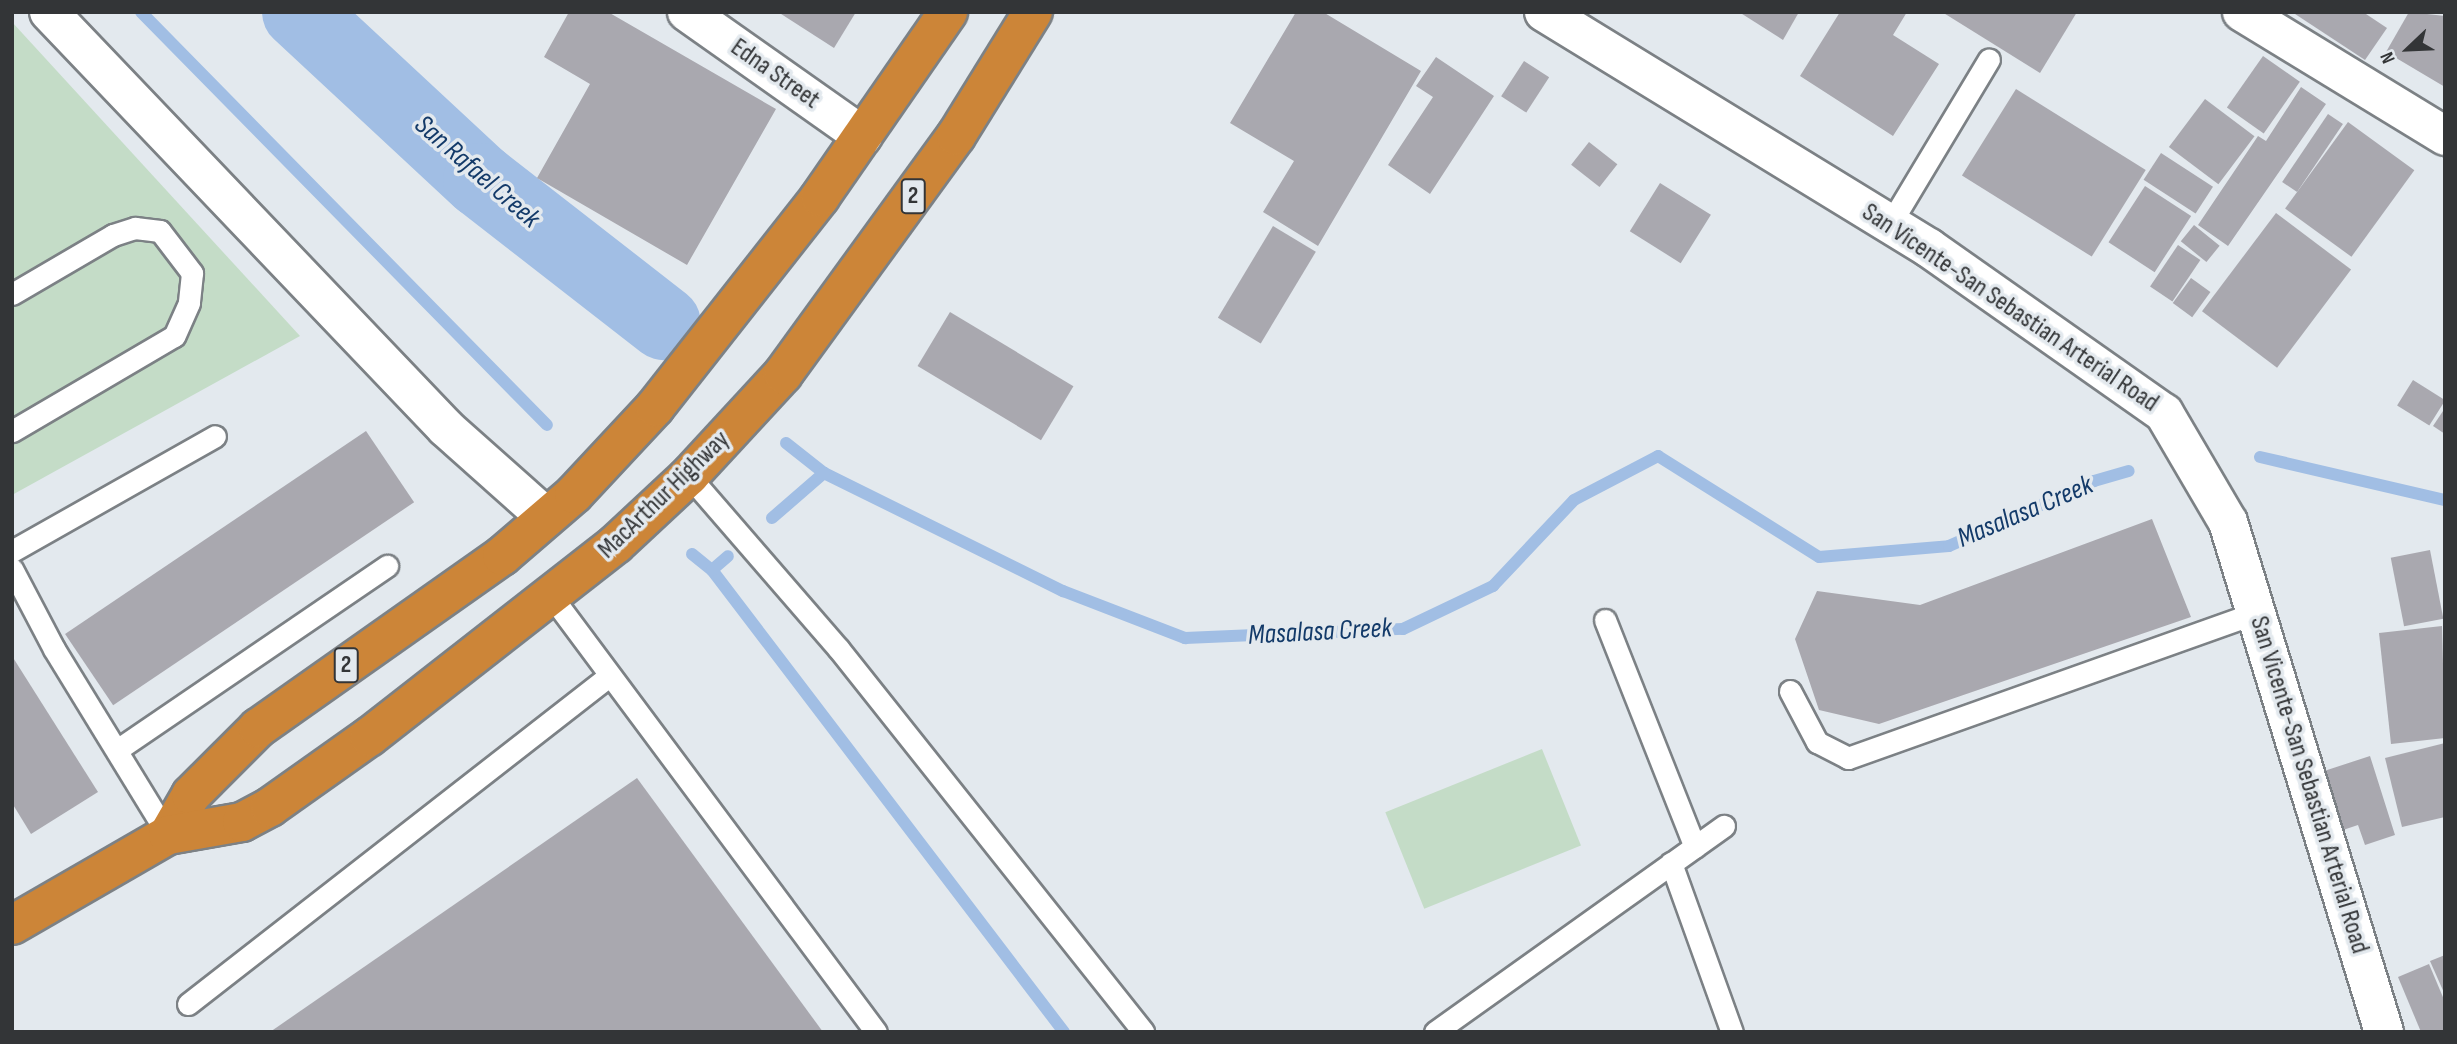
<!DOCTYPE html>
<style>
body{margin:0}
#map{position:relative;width:2457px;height:1044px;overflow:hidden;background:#e3e9ee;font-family:"Sofia Sans Condensed",sans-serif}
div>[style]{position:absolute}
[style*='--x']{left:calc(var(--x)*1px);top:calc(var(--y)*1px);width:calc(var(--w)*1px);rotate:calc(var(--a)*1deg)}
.green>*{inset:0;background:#c4dcc7;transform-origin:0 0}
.stream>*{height:12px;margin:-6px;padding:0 6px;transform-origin:6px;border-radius:6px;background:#a1bee4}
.river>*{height:74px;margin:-37px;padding:0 37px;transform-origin:37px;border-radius:37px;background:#a1bee4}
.building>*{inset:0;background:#a9a8af;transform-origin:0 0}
.roads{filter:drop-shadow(2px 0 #7c8185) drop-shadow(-2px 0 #7c8185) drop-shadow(0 2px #7c8185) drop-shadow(0 -2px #7c8185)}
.lane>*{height:21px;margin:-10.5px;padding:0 10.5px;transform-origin:10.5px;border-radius:10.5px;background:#fff}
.street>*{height:38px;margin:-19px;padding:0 19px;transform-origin:19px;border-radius:19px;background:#fff}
.secondary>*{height:38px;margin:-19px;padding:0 19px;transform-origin:19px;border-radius:19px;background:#fff}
.highway>*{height:38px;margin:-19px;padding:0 19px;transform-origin:19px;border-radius:19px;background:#cc8538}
span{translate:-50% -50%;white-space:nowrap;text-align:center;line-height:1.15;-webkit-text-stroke:7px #e3e9ee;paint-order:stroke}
.shield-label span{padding:2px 5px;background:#e3e9ee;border:2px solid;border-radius:5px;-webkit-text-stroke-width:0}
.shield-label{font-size:24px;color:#333537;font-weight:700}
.street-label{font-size:26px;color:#333537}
.water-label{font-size:28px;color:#133a69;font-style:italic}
.frame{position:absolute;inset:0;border:14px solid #333537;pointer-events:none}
.north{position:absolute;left:2373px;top:14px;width:70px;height:70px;-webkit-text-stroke:5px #e3e9ee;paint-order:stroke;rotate:247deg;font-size:19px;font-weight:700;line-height:28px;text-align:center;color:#333537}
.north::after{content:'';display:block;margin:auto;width:24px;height:32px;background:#333537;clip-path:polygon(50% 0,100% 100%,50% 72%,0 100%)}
</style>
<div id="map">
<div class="green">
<div style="clip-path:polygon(12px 22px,300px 336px,12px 495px)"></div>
<div style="left:1542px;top:749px;width:104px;height:169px;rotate:68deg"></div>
</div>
<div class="stream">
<div style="--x:141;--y:12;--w:579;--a:45.49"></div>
<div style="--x:786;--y:443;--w:48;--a:38.3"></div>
<div style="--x:824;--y:473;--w:267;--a:26.3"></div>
<div style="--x:1063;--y:591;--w:131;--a:21.1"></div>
<div style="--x:1185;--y:638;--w:218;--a:-2.4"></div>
<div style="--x:1403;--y:629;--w:100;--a:-25.5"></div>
<div style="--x:1493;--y:586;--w:118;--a:-46.7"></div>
<div style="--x:1574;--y:500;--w:95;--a:-27.6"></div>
<div style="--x:1658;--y:456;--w:190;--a:32.1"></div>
<div style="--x:1819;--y:557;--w:130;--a:-4.8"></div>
<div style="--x:1949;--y:546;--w:159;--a:-24.1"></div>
<div style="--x:2094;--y:481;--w:36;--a:-16"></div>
<div style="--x:2260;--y:457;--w:190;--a:13.1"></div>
<div style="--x:772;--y:518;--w:69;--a:-40.9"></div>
<div style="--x:692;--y:554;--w:26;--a:39"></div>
<div style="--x:712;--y:570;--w:581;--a:52.7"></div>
<div style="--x:712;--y:570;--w:21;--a:-41"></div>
</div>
<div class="river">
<div style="--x:299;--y:12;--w:247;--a:42.9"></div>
<div style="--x:480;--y:180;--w:233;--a:37.9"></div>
</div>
<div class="building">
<div style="clip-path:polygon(569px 12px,608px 12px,776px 109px,687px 265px,537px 178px,590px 84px,544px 57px)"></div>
<div style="clip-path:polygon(778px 12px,856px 12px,834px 48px)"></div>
<div style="clip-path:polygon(1296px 12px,1323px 12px,1421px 71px,1318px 246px,1263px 212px,1294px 161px,1230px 123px)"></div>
<div style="clip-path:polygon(1739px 12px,1799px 12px,1783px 40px)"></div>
<div style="clip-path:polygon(1840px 12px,1907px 12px,1893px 35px,1939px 64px,1893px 136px,1800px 76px)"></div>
<div style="clip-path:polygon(1942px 12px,2077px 12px,2040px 73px)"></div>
<div style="clip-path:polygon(2292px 12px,2363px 12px,2387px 28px,2365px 60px)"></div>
<div style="clip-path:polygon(2409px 12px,2445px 16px,2445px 87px,2386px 52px)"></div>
<div style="left:2263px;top:56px;width:45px;height:63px;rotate:35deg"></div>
<div style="clip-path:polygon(1436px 57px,1494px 96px,1430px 194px,1388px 165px,1433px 97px,1416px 86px)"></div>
<div style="left:1524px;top:61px;width:30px;height:42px;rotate:33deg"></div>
<div style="clip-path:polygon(2301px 87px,2326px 104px,2228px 246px,2198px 225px,2258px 136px,2266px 141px)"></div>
<div style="left:2016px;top:89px;width:153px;height:102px;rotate:32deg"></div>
<div style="left:2205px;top:99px;width:62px;height:60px;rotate:37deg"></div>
<div style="left:2328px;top:114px;width:18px;height:82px;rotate:34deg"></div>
<div style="left:2348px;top:122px;width:82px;height:107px;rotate:36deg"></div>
<div style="left:1589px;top:142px;width:36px;height:29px;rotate:38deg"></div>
<div style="left:2161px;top:153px;width:62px;height:32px;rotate:33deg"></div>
<div style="left:1660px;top:183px;width:60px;height:57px;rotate:32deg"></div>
<div style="left:2145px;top:186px;width:55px;height:67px;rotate:33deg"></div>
<div style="left:2276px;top:213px;width:94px;height:123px;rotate:37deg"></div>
<div style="left:2194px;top:225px;width:33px;height:21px;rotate:39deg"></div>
<div style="left:1273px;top:226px;width:50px;height:107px;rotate:31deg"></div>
<div style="left:2178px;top:245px;width:27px;height:50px;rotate:34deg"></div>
<div style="left:2191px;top:278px;width:24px;height:31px;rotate:36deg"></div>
<div style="left:950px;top:312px;width:144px;height:63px;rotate:31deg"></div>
<div style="left:2413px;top:380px;width:38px;height:30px;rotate:32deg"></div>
<div style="clip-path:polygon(2445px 408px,2445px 434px,2433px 426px)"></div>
<div style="left:366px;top:431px;width:86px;height:363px;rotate:56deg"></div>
<div style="clip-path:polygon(2152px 519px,2191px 617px,1879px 724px,1819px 710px,1795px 639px,1817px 591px,1920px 605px)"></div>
<div style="left:2430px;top:550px;width:70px;height:40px;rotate:79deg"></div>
<div style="clip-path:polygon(2442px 626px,2445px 738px,2391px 744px,2379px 633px)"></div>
<div style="clip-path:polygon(12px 656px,98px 792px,31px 834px,12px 803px)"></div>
<div style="clip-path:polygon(2445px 743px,2445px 817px,2402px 827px,2385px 758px)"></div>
<div style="clip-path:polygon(2370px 756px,2395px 835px,2365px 845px,2358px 825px,2334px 833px,2315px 774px)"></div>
<div style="clip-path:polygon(637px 778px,823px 1032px,270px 1032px)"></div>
<div style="clip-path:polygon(2445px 955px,2445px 995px,2430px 961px)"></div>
<div style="clip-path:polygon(2429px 964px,2445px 1002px,2445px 1032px,2421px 1032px,2398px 977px)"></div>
</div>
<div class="roads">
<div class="lane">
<div style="--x:1890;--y:224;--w:192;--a:-59"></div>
<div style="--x:12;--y:294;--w:117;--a:-30.3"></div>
<div style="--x:113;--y:235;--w:23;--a:-18"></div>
<div style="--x:135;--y:228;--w:25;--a:7"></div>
<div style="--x:160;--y:231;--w:53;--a:52.7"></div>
<div style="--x:192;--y:273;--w:30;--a:96"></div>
<div style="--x:189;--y:303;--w:36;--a:114"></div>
<div style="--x:174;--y:336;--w:188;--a:149.6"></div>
<div style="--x:689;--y:476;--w:228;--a:49.1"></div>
<div style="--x:838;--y:648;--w:490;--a:51.5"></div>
<div style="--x:12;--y:551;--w:233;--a:-29.5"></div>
<div style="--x:12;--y:569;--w:90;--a:62.3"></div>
<div style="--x:54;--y:649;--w:218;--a:58.5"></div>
<div style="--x:552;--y:597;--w:542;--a:53.32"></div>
<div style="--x:1605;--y:620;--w:244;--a:68.4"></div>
<div style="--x:1790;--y:691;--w:58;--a:62.1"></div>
<div style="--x:1817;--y:742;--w:35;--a:27"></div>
<div style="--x:1848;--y:758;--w:433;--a:-19.6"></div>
<div style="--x:117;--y:750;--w:327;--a:-34.3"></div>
<div style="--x:1671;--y:863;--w:180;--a:70.2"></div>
<div style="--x:188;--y:1004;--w:534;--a:-37.92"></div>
<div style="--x:1435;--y:1032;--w:355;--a:-35.5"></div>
</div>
<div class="street">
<div style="--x:687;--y:12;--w:215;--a:35.2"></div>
<div style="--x:2242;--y:12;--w:238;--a:31.4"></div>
</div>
<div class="secondary">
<div style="--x:49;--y:12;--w:575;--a:46.34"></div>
<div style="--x:446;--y:428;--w:134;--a:41.7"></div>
<div style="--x:1544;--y:12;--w:452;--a:31.5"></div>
<div style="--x:1929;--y:248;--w:287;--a:35.1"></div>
<div style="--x:2164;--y:413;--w:126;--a:59.6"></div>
<div style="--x:2228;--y:522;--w:533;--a:72.99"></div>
</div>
<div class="highway">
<div style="--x:168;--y:835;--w:46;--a:-60.1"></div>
<div style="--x:191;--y:795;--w:95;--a:-45"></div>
<div style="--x:258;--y:728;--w:299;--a:-35.2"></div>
<div style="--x:502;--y:556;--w:95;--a:-40.7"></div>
<div style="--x:574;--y:494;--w:119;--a:-47"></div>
<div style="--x:655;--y:407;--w:267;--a:-51.8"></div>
<div style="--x:820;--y:197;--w:225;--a:-55.3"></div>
<div style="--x:12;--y:925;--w:180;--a:-30"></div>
<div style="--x:168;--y:835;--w:75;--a:-10"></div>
<div style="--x:242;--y:822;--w:32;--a:-28"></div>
<div style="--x:270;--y:807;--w:121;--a:-35.3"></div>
<div style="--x:369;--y:737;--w:313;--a:-38"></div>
<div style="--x:616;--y:544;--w:100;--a:-43"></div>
<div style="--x:689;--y:476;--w:139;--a:-47.3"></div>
<div style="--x:783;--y:374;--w:294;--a:-54"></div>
<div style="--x:956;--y:136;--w:146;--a:-58.2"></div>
</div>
</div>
<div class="shield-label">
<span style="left:913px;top:196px">2</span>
<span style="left:346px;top:665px">2</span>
</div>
<div class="street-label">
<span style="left:775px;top:74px;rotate:35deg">Edna Street</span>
<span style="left:2010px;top:308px;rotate:34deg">San Vicente-San Sebastian Arterial Road</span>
<span style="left:664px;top:495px;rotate:-44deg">MacArthur Highway</span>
<span style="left:2309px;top:785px;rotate:73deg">San Vicente-San Sebastian Arterial Road</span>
</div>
<div class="water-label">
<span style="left:477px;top:172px;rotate:41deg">San Rafael Creek</span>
<span style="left:2025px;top:512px;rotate:-23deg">Masalasa Creek</span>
<span style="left:1320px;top:632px;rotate:-3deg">Masalasa Creek</span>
</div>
<div class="frame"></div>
<div class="north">N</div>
</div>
